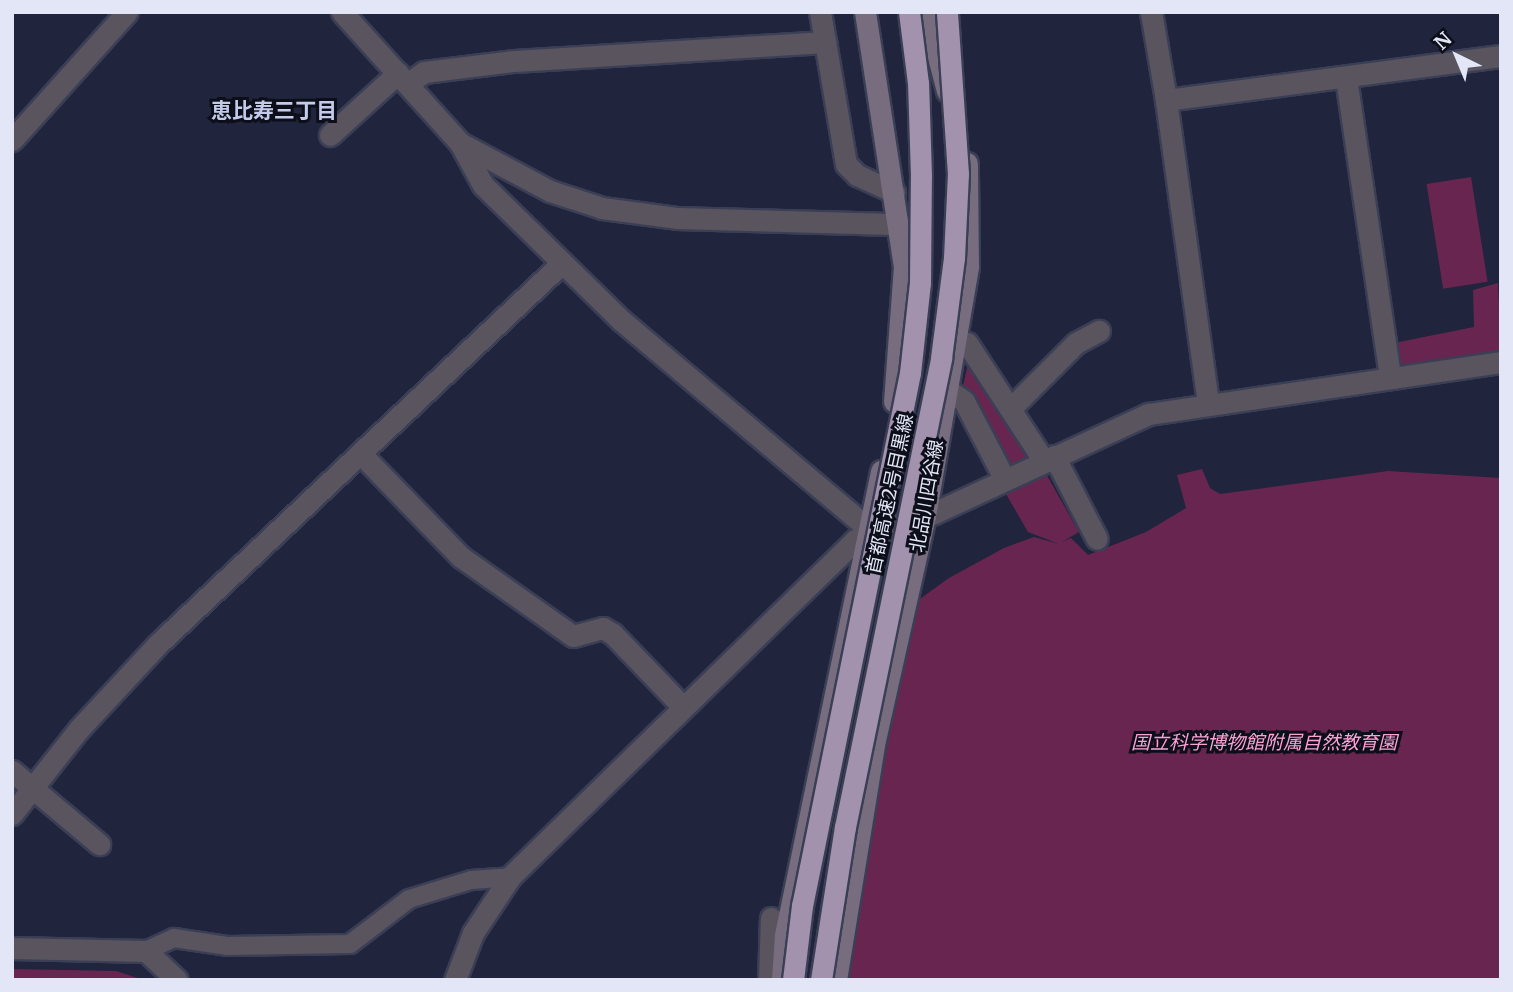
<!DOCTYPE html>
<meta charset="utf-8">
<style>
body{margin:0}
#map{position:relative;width:1513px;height:992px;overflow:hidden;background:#20243c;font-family:Merriweather,"Noto Sans JP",serif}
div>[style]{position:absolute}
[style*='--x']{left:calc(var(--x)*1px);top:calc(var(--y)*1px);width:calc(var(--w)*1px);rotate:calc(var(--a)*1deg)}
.green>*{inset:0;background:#682550;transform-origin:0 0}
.roads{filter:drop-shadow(2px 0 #3b3f56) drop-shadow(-2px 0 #3b3f56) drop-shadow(0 2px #3b3f56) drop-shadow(0 -2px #3b3f56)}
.pedestrian>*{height:18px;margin:-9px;padding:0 9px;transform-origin:9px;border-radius:9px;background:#5a545f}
.minor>*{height:21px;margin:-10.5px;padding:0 10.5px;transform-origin:10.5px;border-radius:10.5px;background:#5a545f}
.tertiary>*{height:21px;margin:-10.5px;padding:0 10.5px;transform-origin:10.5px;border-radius:10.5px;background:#5a545f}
.secondary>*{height:21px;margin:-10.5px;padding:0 10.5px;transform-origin:10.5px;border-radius:10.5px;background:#776d7f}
.bridges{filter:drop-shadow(2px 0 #3b3f56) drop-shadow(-2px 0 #3b3f56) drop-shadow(0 2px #3b3f56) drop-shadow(0 -2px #3b3f56)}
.motorway-bridge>*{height:21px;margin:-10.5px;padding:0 10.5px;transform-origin:10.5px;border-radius:10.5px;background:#a292ae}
span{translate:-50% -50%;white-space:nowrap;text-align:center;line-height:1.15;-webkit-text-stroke:6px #0c0e19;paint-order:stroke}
.street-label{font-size:19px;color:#e2e6f6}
.park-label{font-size:19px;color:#fca1d6;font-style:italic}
.neighbourhood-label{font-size:21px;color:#c4cbea;font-weight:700}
.frame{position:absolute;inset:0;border:14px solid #e2e6f6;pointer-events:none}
.north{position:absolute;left:1422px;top:21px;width:70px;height:70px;-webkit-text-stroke:5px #0c0e19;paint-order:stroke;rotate:317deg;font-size:19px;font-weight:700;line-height:28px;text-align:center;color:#e2e6f6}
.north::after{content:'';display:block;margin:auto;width:24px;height:32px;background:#e2e6f6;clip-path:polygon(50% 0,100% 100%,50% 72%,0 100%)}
</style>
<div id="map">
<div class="green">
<div style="left:1471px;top:177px;width:106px;height:45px;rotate:81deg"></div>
<div style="clip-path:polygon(1498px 283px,1501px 351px,1397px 367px,1394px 343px,1474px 327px,1473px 290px)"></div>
<div style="clip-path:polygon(969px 359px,1032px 454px,1010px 466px,963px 386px)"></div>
<div style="clip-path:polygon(1202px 469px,1210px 488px,1220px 494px,1388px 471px,1501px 478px,1501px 980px,841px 980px,910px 606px,949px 578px,1004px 548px,1034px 537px,1059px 544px,1028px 532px,1006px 494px,1045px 472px,1079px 532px,1062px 542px,1071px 538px,1088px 555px,1146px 532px,1186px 508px,1177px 475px)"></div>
<div style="clip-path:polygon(12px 969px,116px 971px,144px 980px,12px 980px)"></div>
</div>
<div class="roads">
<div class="pedestrian">
<div style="--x:146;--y:951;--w:31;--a:-25"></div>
<div style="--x:174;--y:938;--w:55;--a:8.4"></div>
<div style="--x:228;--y:946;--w:122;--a:-0.9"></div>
<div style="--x:350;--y:944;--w:74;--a:-37.3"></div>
<div style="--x:409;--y:899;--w:65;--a:-17"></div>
<div style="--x:471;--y:880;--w:39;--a:-4"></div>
</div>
<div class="minor">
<div style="--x:820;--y:12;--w:154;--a:80.3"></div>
<div style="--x:846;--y:164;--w:16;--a:45"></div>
<div style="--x:857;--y:175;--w:41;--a:24.7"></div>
<div style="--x:1151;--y:12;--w:89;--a:80.3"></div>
<div style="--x:1166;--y:100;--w:338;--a:-7.5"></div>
<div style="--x:1346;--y:78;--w:302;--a:81.6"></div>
<div style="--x:407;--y:84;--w:21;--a:-35"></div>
<div style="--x:424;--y:72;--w:91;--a:-7"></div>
<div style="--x:514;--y:61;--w:312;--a:-3.5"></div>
<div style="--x:1166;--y:100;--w:305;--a:82.1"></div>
<div style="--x:330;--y:135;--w:92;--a:-42.4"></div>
<div style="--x:12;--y:140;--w:172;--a:-48.1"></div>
<div style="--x:460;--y:143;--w:48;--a:61.3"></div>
<div style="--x:483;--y:185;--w:194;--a:44.4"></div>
<div style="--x:622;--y:321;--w:320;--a:40.1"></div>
<div style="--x:953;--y:340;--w:14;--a:12"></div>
<div style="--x:967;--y:343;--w:141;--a:56.9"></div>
<div style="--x:945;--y:388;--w:23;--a:34"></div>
<div style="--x:964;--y:401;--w:87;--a:62.5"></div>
<div style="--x:1011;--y:408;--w:92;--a:-45"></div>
<div style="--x:1076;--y:343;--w:26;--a:-28"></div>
<div style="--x:362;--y:455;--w:142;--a:45.9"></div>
<div style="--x:461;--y:557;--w:137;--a:35.2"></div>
<div style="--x:573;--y:636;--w:31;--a:-15"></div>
<div style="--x:603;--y:628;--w:12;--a:31"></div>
<div style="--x:613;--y:634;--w:101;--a:46.2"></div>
<div style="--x:1054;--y:456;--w:93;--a:62.6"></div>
<div style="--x:12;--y:771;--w:114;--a:40"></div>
<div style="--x:12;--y:814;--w:108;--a:-51.8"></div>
<div style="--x:79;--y:729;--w:117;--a:-47.1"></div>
<div style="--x:159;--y:643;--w:554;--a:-43.32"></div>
<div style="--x:12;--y:948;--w:134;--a:1.3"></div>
<div style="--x:146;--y:951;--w:42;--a:43.1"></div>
<div style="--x:455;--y:980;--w:50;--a:-69"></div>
<div style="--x:473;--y:933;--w:67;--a:-56.5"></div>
<div style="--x:510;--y:877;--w:482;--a:-44.3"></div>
<div style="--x:855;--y:540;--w:83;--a:-18.9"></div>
<div style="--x:934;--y:513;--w:236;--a:-24.8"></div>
<div style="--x:1148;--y:414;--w:357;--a:-8.4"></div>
<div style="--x:769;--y:980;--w:62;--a:-88.2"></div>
</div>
<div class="tertiary">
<div style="--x:342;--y:12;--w:176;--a:48"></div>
<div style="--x:460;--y:143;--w:102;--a:28.1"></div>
<div style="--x:550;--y:191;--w:55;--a:18.1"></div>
<div style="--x:602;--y:208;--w:77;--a:7.5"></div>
<div style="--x:678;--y:218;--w:221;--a:1.6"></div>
</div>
<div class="secondary">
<div style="--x:865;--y:12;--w:257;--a:81.3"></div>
<div style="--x:904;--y:266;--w:136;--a:94.2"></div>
<div style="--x:926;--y:12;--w:82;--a:75.1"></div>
<div style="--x:782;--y:980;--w:45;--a:-86.2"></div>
<div style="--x:785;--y:935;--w:474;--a:-78.3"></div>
<div style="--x:836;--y:980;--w:243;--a:-80.8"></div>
<div style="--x:875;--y:740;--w:230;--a:-77.4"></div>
<div style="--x:925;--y:516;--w:254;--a:-80.2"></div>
<div style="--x:968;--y:266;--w:103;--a:-90.6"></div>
</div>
</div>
<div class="bridges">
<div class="motorway-bridge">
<div style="--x:793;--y:980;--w:75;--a:-83.1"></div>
<div style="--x:802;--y:906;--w:544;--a:-78.55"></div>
<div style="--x:910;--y:373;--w:91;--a:-83.7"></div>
<div style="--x:920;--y:283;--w:107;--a:-89.5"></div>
<div style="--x:921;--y:176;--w:93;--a:-91.8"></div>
<div style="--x:918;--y:83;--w:72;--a:-97.2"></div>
<div style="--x:821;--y:980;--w:155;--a:-81.1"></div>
<div style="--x:845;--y:827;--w:479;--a:-78.4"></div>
<div style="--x:941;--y:358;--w:101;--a:-82.6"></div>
<div style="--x:954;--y:258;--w:84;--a:-87.3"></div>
<div style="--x:958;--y:174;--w:162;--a:-93.9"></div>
</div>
</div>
<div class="street-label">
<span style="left:890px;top:494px;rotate:-78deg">首都高速2号目黒線</span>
<span style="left:927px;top:496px;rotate:-80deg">北品川四谷線</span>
</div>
<div class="park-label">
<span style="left:1264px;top:743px">国立科学博物館附属自然教育園</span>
</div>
<div class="neighbourhood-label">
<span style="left:274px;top:111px">恵比寿三丁目</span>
</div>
<div class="frame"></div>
<div class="north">N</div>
</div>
